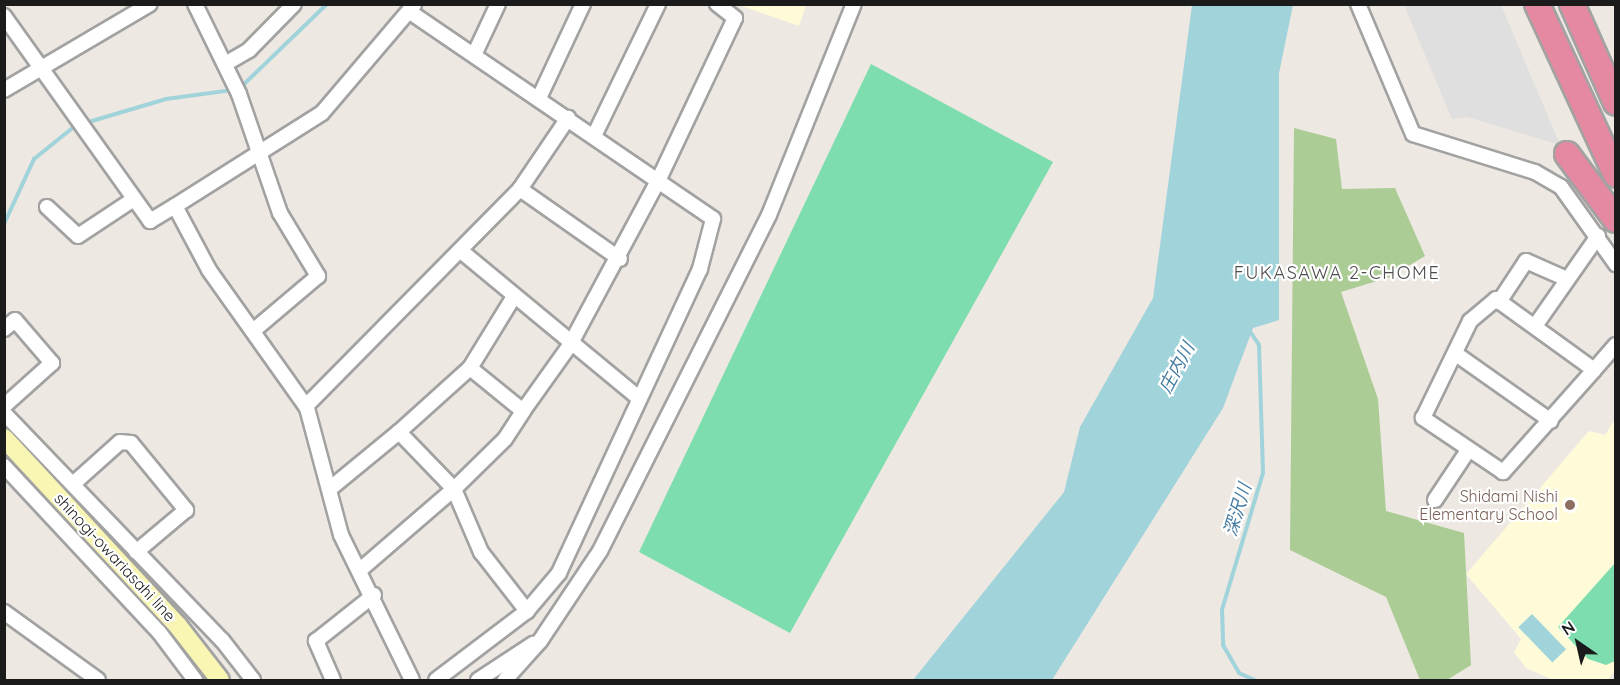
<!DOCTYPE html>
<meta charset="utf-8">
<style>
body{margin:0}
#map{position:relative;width:1620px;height:685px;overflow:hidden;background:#ede8e1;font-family:Quicksand,"Noto Sans JP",sans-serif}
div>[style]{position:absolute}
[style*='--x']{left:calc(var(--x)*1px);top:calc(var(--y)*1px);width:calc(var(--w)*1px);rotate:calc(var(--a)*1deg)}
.education>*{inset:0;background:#fffbd8}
.forest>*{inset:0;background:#abcc95}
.pitch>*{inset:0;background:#7eddaf}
.parking>*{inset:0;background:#dfdfdf}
.water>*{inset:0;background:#a1d3db;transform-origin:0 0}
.stream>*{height:4px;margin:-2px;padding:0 2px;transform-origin:2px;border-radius:2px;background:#a1d3db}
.roads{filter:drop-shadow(2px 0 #a2a2a2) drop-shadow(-2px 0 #a2a2a2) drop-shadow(0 2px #a2a2a2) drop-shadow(0 -2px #a2a2a2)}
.street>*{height:14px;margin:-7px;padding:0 7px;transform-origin:7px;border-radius:7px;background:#fff}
.secondary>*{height:18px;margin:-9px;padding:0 9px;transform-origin:9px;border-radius:9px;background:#f9f6b3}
.highway>*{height:24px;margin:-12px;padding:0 12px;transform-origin:12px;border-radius:12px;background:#e588a2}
.dots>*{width:16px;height:16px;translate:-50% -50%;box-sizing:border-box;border:3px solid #fff;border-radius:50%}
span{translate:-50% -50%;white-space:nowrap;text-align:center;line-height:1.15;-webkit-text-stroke:4.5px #fff;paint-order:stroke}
.education-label{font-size:16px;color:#785e54}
.right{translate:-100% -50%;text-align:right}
.street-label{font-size:16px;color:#1b1b1b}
.neighbourhood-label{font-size:18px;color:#4e4e4e;letter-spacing:1.5px}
.water-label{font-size:18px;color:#467ca1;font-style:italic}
.frame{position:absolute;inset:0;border:6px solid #1b1b1b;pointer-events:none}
.north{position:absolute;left:1548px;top:613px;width:60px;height:60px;-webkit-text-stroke:4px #fff;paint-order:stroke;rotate:326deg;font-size:16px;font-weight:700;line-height:24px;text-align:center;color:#1b1b1b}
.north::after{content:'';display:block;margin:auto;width:21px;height:27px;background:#1b1b1b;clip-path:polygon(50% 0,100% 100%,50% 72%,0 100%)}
</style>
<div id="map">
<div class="education">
<div style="clip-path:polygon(739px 5px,806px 5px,799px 26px)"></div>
<div style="clip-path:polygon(1615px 419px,1616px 670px,1608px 680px,1553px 680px,1526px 668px,1514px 652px,1521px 639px,1466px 574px,1589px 431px,1605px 435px)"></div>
</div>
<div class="forest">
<div style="clip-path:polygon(1294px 128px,1336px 139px,1342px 189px,1395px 188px,1425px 256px,1390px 277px,1341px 292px,1378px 399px,1386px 511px,1464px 533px,1471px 665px,1447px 680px,1420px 680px,1386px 597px,1290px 550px)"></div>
</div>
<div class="pitch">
<div style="clip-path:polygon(871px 64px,1053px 162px,790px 633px,639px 552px)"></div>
<div style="clip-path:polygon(1615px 563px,1615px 661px,1606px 665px,1588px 659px,1558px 627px)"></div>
</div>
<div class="parking">
<div style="clip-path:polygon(1404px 5px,1501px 5px,1560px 145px,1467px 117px,1452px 119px)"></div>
</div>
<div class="water">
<div style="clip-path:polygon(1192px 5px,1293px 5px,1279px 73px,1279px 320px,1253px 328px,1223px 408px,1052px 680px,913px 680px,1064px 492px,1080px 427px,1153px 298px)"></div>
<div style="left:1532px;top:614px;width:49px;height:19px;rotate:46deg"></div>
</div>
<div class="stream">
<div style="--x:240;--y:88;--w:121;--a:-44"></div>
<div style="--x:4;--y:224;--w:72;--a:-65.2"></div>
<div style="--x:34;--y:159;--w:53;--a:-38.8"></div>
<div style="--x:75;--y:126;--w:95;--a:-16.5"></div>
<div style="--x:166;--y:99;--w:68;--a:-7.7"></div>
<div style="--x:1251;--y:333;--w:14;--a:56"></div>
<div style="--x:1259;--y:345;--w:128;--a:88.2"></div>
<div style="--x:1263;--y:473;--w:143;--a:106.7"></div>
<div style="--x:1222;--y:610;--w:35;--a:88"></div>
<div style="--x:1223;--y:645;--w:32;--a:60"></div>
<div style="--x:1239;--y:673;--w:17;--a:25"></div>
</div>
<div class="roads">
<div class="street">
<div style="--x:195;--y:4;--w:100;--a:63.9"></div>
<div style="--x:239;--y:94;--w:126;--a:71"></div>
<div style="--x:280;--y:213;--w:74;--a:58.9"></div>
<div style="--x:318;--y:276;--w:85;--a:139.8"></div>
<div style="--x:1358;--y:4;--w:141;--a:67.1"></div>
<div style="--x:1413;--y:134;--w:128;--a:17.3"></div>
<div style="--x:1535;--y:172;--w:30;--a:30"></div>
<div style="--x:1561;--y:187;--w:95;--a:54.5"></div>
<div style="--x:410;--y:12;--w:367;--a:34.3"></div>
<div style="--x:713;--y:219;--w:52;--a:104.6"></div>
<div style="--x:700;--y:269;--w:335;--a:114.9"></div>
<div style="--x:559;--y:573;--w:50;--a:130.1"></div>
<div style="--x:4;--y:16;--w:252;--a:54.5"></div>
<div style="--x:150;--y:221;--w:29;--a:-31"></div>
<div style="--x:175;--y:206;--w:72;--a:62"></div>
<div style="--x:209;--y:270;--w:169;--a:54.6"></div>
<div style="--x:307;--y:408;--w:131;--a:75"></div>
<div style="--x:341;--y:535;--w:161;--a:63.9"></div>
<div style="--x:474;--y:55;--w:56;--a:-64.8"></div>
<div style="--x:225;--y:64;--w:28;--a:-30"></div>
<div style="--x:249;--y:50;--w:64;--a:-45.6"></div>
<div style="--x:4;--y:90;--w:169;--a:-30.5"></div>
<div style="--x:539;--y:98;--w:104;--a:-64.9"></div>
<div style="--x:594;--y:136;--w:147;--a:-64.1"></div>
<div style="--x:520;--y:189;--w:122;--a:35"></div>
<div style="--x:175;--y:206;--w:174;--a:-32.3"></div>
<div style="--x:322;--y:113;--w:142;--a:-49.6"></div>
<div style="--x:47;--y:207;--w:42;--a:43.1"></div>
<div style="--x:78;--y:236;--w:67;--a:-33.5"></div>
<div style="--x:461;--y:251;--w:231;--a:39.6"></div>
<div style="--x:1499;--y:302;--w:49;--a:-56.6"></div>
<div style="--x:1526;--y:261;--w:45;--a:23.7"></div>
<div style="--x:1535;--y:326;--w:110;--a:-55"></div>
<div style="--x:4;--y:329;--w:14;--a:-39"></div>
<div style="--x:15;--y:320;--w:57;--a:49.3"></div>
<div style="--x:52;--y:363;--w:64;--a:138.1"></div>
<div style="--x:1456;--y:354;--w:116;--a:35.2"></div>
<div style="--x:470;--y:368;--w:82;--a:-58.4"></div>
<div style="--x:1594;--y:370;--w:137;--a:131.7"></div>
<div style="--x:1503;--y:472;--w:97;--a:-146"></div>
<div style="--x:1423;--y:418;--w:108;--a:-64.1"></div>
<div style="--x:1470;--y:321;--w:34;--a:-40"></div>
<div style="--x:1496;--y:299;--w:121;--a:35.9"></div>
<div style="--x:1594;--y:370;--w:33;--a:-49"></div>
<div style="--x:306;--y:406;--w:305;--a:-45.4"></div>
<div style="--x:520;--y:189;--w:86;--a:-55.9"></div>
<div style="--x:523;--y:411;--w:81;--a:-54.5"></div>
<div style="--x:570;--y:345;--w:186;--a:-61.8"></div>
<div style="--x:658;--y:181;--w:180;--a:-64.7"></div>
<div style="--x:735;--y:18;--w:23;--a:-142"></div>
<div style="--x:4;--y:413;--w:315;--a:46.2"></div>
<div style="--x:222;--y:640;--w:51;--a:52.2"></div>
<div style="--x:4;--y:466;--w:227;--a:47"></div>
<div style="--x:159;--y:632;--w:60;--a:53.1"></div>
<div style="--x:73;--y:484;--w:63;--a:-41.8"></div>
<div style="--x:120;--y:442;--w:11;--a:5"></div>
<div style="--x:131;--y:443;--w:87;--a:50.6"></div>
<div style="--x:186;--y:510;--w:65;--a:140"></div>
<div style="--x:332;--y:487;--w:87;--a:-39.4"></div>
<div style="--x:399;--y:432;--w:79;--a:46"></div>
<div style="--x:454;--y:489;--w:69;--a:66.8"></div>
<div style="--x:481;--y:552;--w:75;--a:52.1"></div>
<div style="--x:527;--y:611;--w:114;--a:142.8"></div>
<div style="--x:1435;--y:500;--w:61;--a:-56.3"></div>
<div style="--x:360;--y:570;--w:124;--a:-40.8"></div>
<div style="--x:454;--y:489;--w:71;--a:-44.4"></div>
<div style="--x:505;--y:439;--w:33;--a:-57"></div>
<div style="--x:523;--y:411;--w:68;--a:-140.9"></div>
<div style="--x:470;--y:368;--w:96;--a:138"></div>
<div style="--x:4;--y:612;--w:116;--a:35.9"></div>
<div style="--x:333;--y:680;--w:43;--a:-113.6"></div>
<div style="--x:316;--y:641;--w:74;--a:-38.4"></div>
<div style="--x:478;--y:680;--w:66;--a:-33.2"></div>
<div style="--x:505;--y:680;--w:52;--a:-48.1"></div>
<div style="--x:540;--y:641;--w:108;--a:-56.3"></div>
<div style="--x:600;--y:551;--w:376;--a:-63.3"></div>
<div style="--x:769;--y:215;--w:227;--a:-68.1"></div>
</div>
<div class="secondary">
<div style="--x:4;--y:438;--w:256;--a:47.2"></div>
<div style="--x:178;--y:626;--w:68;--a:52.1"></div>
</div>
<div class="highway">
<div style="--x:1537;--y:4;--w:188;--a:65.2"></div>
<div style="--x:1572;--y:4;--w:108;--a:66"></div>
<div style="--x:1567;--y:154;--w:82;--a:53.4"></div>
</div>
</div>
<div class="dots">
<div style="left:1570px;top:505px;background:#8d6e63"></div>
</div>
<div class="education-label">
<span class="right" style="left:1558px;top:505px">Shidami Nishi<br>Elementary School</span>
</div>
<div class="street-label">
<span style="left:115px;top:557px;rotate:47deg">shinogi-owariasahi line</span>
</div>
<div class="neighbourhood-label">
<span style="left:1337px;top:273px">FUKASAWA 2-CHOME</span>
</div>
<div class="water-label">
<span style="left:1177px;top:368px;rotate:-62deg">庄内川</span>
<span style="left:1238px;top:510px;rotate:-73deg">深沢川</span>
</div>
<div class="frame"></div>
<div class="north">N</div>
</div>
